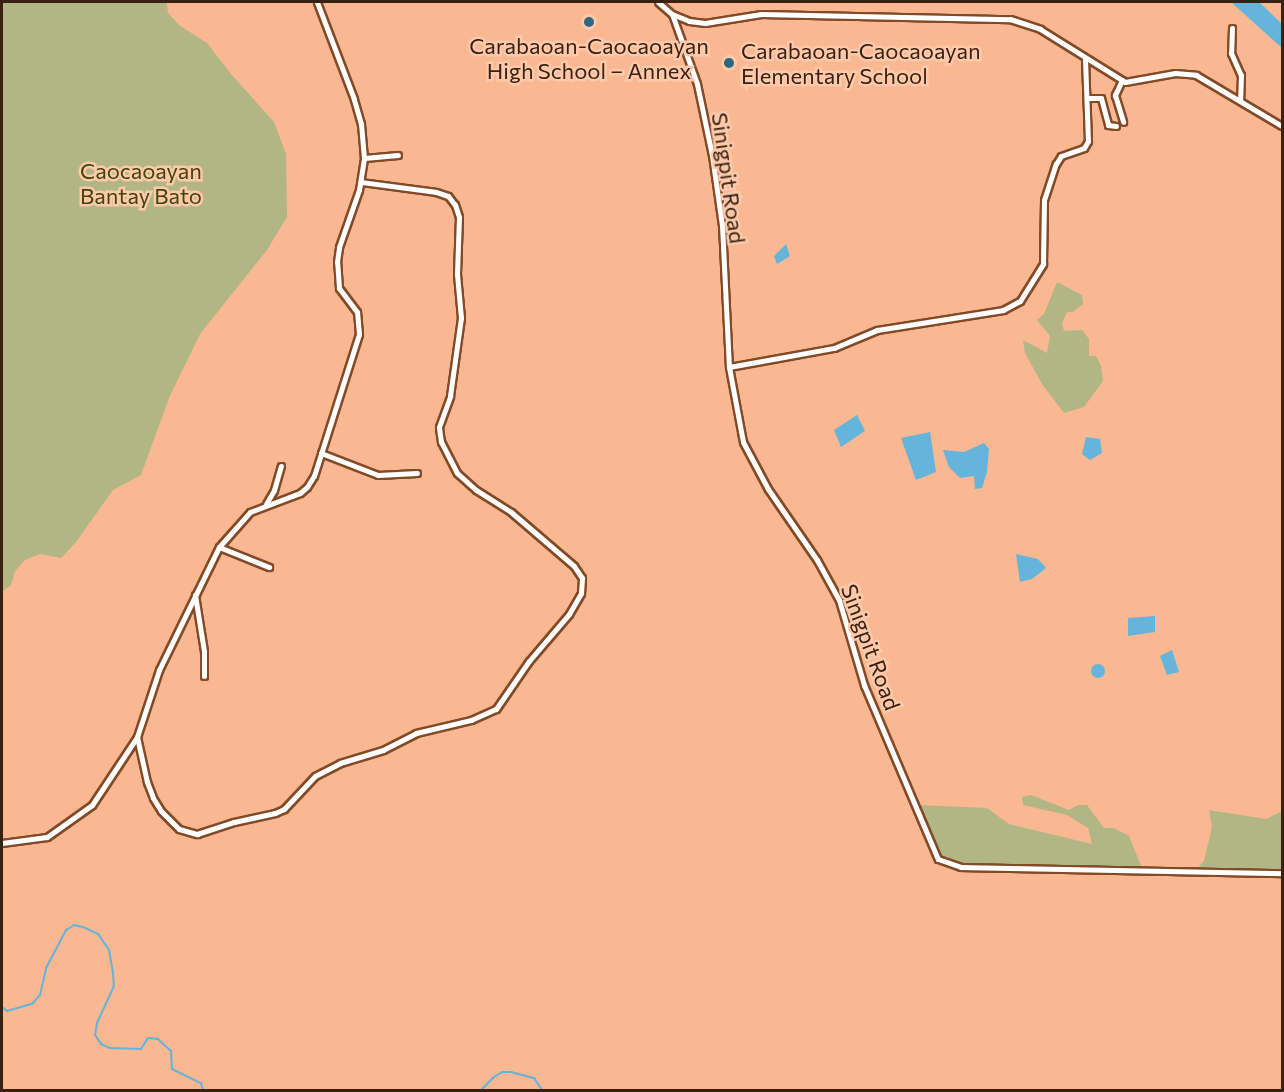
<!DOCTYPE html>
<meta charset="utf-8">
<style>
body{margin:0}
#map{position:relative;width:1284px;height:1092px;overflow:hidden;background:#f9b891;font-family:Commissioner,sans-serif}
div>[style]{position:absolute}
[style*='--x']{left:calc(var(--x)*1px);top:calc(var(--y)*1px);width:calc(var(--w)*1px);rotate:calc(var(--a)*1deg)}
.green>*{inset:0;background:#b2b685}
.water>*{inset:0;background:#64b4db}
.round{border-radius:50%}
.stream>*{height:2px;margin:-1px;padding:0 1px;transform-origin:1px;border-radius:1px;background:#64b4db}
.roads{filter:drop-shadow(2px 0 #824a26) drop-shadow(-2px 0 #824a26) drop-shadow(0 2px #824a26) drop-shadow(0 -2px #824a26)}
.minor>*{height:5px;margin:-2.5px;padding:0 2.5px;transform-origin:2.5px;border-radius:2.5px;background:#fff}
.dots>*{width:16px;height:16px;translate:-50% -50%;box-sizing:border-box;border:3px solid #fdc9aa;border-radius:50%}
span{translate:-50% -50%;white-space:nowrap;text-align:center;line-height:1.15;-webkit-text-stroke:5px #fdc9aa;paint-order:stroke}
.poi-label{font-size:22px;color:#392111}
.left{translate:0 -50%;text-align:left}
.park-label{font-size:22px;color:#42440a}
.street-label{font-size:22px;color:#392111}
.frame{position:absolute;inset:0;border:3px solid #392111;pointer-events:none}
</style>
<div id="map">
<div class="green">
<div style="clip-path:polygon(2px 2px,167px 2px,168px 13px,179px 25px,207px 43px,231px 74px,274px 122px,286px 154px,287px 217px,267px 250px,200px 334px,169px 398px,141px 475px,113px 490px,76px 542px,61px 558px,40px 554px,25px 560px,15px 571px,11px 585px,2px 592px)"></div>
<div style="clip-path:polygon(1057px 282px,1082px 295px,1083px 304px,1073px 312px,1067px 312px,1062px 323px,1064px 331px,1082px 330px,1089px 339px,1089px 356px,1096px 356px,1101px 366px,1103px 381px,1084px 407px,1064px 413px,1042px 384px,1025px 353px,1023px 340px,1047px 353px,1050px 336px,1037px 320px,1044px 314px)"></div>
<div style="clip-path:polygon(1031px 795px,1069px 810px,1078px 805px,1087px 805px,1104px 828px,1114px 828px,1129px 836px,1142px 868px,962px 866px,939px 857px,918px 805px,987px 808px,1009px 824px,1092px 844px,1088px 828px,1067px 815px,1023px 805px,1022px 797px)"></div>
<div style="clip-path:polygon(1209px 810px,1266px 819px,1282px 811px,1282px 871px,1195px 871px,1204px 861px,1212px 827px)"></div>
</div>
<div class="water">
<div style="clip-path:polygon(1231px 2px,1259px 2px,1282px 24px,1282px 48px)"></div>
<div style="clip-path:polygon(786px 244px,790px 256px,777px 264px,774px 256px)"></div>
<div style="clip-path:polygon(857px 415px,865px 431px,841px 447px,834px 430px)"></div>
<div style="clip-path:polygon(930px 432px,936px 472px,916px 480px,901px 438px)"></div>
<div style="clip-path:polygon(1086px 437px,1100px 439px,1102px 453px,1090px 460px,1082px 454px)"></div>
<div style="clip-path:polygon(984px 443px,989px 449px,987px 472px,982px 488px,975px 489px,974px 476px,960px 478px,949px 467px,943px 450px,964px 452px)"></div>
<div style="clip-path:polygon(1016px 554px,1038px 559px,1046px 568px,1032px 579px,1020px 582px)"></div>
<div style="clip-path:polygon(1155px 616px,1155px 632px,1128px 636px,1128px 618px)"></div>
<div style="clip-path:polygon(1172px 650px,1179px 672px,1167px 675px,1160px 656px)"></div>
<div class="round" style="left:1091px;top:664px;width:14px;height:14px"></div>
</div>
<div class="stream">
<div style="--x:2;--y:1007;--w:6;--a:39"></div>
<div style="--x:7;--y:1011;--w:26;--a:-16"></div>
<div style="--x:32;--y:1004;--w:12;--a:-48"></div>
<div style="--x:40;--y:995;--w:28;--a:-77"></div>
<div style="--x:46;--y:968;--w:43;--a:-62.2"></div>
<div style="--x:66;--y:930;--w:9;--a:-32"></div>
<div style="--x:74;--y:925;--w:9;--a:13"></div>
<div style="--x:83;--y:927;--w:17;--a:25"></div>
<div style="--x:98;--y:934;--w:19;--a:55"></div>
<div style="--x:109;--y:950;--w:23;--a:80"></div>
<div style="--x:113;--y:973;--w:13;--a:86"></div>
<div style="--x:114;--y:986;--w:41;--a:114.7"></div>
<div style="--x:97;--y:1023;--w:12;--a:99"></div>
<div style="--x:95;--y:1035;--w:11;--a:56"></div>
<div style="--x:101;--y:1044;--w:10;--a:24"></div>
<div style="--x:110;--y:1048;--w:31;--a:2"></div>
<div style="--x:141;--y:1049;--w:13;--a:-58"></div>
<div style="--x:148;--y:1038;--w:10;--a:6"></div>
<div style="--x:158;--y:1039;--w:18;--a:43"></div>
<div style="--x:171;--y:1051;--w:18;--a:87"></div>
<div style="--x:172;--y:1069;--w:32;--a:26"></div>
<div style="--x:201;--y:1083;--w:7;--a:74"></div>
<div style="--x:481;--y:1090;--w:18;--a:-45"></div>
<div style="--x:494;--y:1077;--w:9;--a:-32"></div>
<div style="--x:502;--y:1072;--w:9;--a:0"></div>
<div style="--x:511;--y:1072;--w:24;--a:15"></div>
<div style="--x:534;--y:1078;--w:14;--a:56"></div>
<div style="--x:577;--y:1090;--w:1;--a:0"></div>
</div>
<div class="roads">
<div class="minor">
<div style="--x:658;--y:2;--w:18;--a:41"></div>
<div style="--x:672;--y:14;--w:18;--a:22"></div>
<div style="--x:689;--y:21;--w:16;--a:7"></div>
<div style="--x:705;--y:23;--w:57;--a:-9.1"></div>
<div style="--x:761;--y:14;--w:249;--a:1.2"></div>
<div style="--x:1010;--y:19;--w:32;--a:18"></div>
<div style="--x:1040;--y:29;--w:100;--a:31.9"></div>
<div style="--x:1125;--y:82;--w:51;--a:-10.2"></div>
<div style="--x:1175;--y:73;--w:21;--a:5"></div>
<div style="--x:1196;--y:75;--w:100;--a:30.7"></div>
<div style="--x:672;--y:14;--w:74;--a:70.3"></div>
<div style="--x:697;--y:84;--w:73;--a:78.1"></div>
<div style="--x:712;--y:155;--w:71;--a:81.9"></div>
<div style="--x:722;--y:225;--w:142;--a:87.2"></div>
<div style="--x:729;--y:367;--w:76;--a:79.4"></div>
<div style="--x:743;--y:442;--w:53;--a:62"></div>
<div style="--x:768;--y:489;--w:86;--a:55.4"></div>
<div style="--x:817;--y:560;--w:46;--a:61.2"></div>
<div style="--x:839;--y:600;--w:89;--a:73.6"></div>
<div style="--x:864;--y:685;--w:189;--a:67"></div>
<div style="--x:938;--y:859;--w:24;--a:19"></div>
<div style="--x:961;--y:867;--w:321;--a:1.1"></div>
<div style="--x:1232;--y:28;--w:25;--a:92"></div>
<div style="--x:1231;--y:53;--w:24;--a:66"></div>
<div style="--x:1241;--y:75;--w:25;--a:92"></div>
<div style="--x:1122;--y:80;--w:17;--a:115"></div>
<div style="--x:1115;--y:95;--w:28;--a:73"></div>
<div style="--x:1087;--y:98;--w:14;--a:0"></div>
<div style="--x:1101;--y:98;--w:28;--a:75"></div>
<div style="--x:1108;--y:125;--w:8;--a:7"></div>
<div style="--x:364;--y:158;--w:34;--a:-5"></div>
<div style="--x:729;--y:367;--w:107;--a:-10.3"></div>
<div style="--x:834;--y:348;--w:47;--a:-22.7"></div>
<div style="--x:877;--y:330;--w:128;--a:-9"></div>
<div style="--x:1003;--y:310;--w:19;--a:-28"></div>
<div style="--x:1020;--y:301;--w:44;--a:-58.1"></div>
<div style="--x:1043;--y:264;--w:64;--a:-89.1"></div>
<div style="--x:1044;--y:200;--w:38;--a:-72"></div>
<div style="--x:1056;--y:164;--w:9;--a:-58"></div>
<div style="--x:1061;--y:156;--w:24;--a:-19"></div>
<div style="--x:1084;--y:148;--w:8;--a:-60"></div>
<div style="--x:1088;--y:141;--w:83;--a:-92.1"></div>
<div style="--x:321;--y:453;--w:61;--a:21.1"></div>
<div style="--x:378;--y:475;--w:39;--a:-3"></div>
<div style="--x:266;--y:504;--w:16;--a:-60"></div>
<div style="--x:274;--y:490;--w:25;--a:-74"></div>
<div style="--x:219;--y:547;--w:54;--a:21.8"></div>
<div style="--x:195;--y:595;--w:57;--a:80.9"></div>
<div style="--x:204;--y:651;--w:25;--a:90"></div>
<div style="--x:137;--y:737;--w:46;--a:77.5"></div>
<div style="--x:147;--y:782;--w:17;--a:69"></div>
<div style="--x:153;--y:798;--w:15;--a:58"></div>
<div style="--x:161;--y:811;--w:25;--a:45"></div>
<div style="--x:179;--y:829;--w:19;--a:16"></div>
<div style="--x:197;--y:834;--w:39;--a:-18"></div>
<div style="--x:234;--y:822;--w:42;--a:-12.4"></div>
<div style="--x:275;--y:813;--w:10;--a:-24"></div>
<div style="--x:284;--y:809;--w:45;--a:-46.8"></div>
<div style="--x:315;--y:776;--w:28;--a:-27"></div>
<div style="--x:340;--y:763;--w:45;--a:-16.8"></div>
<div style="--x:383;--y:750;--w:37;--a:-27"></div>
<div style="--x:416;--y:733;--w:57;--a:-13.3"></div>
<div style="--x:471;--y:720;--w:27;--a:-24"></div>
<div style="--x:496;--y:709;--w:58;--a:-55.5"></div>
<div style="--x:529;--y:661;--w:62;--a:-49.6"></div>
<div style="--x:569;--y:614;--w:24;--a:-60"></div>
<div style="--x:581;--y:593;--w:15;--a:-86"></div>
<div style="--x:582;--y:578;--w:14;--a:-124"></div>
<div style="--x:574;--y:566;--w:83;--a:-139.4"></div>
<div style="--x:511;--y:512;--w:41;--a:-147.8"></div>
<div style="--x:476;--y:490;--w:25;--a:-138"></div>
<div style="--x:457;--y:473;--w:35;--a:-117"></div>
<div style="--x:441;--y:442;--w:15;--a:-98"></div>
<div style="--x:439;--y:427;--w:33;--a:-70"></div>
<div style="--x:450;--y:396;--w:79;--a:-82"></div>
<div style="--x:461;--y:318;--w:44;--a:-95.2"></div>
<div style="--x:457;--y:274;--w:57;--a:-88"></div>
<div style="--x:459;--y:217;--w:13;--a:-108"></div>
<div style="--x:455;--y:205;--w:11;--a:-128"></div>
<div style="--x:448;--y:196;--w:13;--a:-162"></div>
<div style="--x:436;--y:192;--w:76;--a:-172.4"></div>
<div style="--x:2;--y:843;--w:45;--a:-7.6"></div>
<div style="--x:47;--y:837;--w:55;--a:-35.4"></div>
<div style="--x:92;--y:805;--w:82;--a:-56.5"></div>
<div style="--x:137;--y:737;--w:71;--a:-71.8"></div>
<div style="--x:159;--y:670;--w:137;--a:-64"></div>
<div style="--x:219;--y:547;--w:47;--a:-48.5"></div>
<div style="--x:250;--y:512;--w:53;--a:-20.8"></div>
<div style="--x:300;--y:493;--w:9;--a:-41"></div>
<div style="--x:307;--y:487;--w:13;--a:-58"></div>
<div style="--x:314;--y:476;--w:149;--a:-72.4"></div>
<div style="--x:359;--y:334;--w:22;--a:-95"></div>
<div style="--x:357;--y:312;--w:30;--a:-127"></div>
<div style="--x:339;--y:288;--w:26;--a:-94"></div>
<div style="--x:337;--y:262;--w:15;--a:-82"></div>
<div style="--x:339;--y:247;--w:60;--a:-70.7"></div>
<div style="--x:359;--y:190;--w:32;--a:-81"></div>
<div style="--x:364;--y:158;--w:34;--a:-95"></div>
<div style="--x:361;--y:124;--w:26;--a:-106"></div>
<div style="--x:354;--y:99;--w:104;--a:-110.9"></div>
</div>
</div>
<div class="dots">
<div style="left:589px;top:22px;background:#2f6680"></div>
<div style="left:729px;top:63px;background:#2f6680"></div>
</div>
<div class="poi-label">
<span style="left:589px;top:58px">Carabaoan-Caocaoayan<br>High School – Annex</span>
<span class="left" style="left:741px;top:63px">Carabaoan-Caocaoayan<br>Elementary School</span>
</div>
<div class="park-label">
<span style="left:141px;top:183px">Caocaoayan<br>Bantay Bato</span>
</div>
<div class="street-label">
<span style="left:729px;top:178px;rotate:82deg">Sinigpit Road</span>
<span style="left:871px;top:647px;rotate:70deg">Sinigpit Road</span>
</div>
<div class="frame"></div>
</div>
